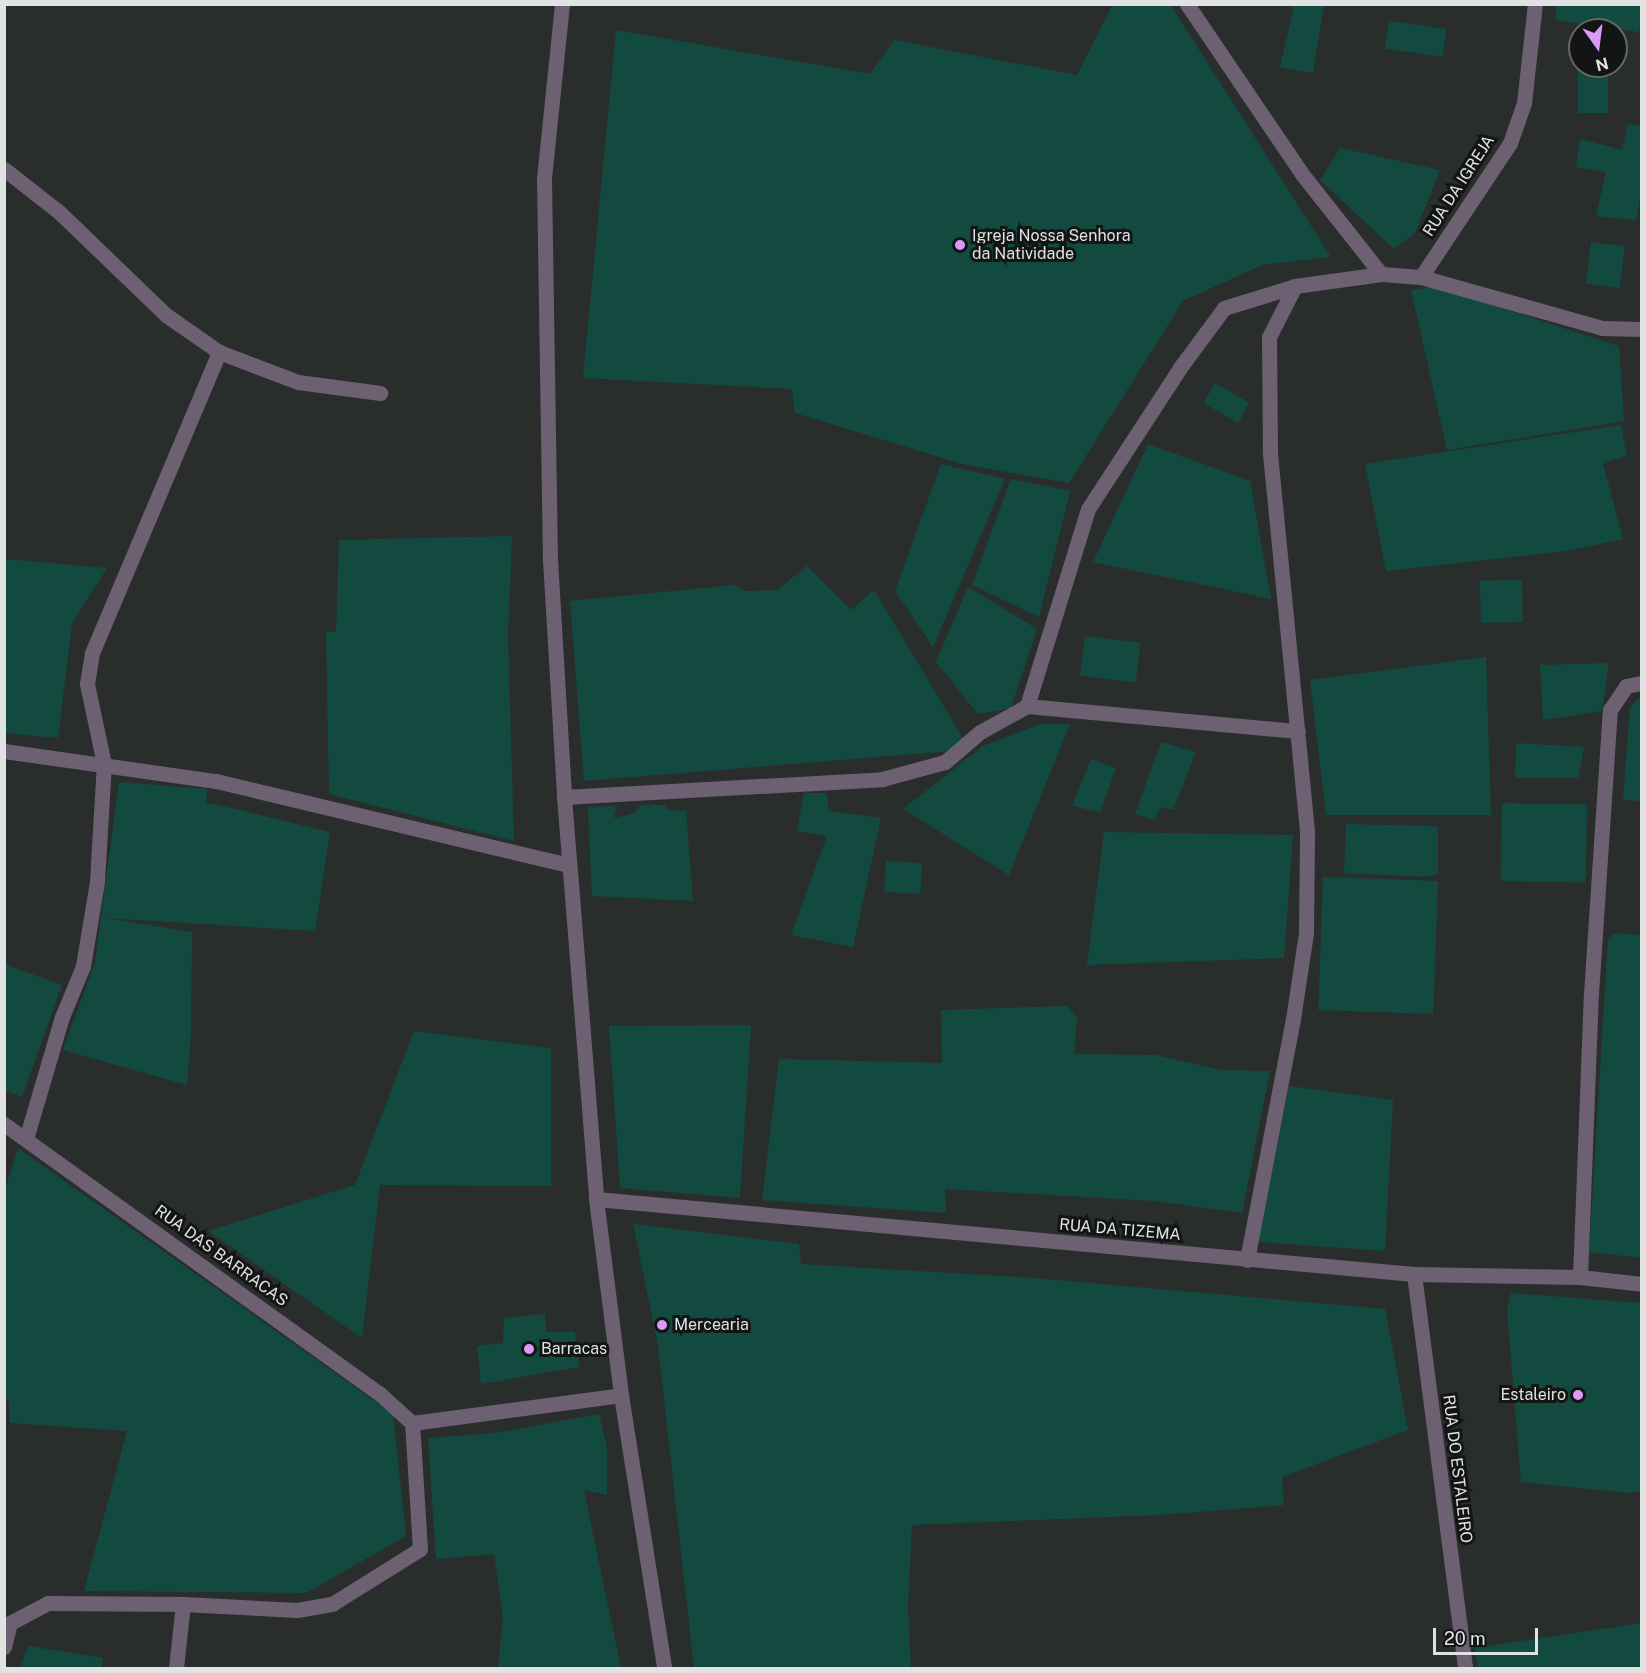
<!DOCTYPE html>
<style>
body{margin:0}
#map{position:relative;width:1646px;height:1673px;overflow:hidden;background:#292e2c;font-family:"Public Sans",sans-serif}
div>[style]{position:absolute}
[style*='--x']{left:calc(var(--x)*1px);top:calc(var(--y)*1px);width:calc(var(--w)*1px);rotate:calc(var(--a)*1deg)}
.building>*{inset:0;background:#134a40;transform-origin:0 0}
.street>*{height:15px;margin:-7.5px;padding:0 7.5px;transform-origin:7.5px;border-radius:7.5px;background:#6d6073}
.dots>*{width:16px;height:16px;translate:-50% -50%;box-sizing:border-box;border:3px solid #131515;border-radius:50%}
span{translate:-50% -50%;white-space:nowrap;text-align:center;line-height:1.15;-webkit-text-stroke:6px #131515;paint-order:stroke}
.street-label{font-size:16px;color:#e0e3e2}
.poi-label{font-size:16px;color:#e0e3e2}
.left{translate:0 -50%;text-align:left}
.right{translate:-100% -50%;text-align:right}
.frame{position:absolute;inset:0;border:6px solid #e0e3e2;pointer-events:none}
.north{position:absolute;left:1568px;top:18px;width:60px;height:60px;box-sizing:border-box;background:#131515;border:2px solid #656767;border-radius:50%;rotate:166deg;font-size:16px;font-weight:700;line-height:24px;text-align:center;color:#e0e3e2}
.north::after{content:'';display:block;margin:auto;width:21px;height:27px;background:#da9af6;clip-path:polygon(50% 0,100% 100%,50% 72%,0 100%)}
.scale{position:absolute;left:1433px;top:1628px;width:105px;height:27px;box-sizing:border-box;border:3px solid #e0e3e2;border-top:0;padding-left:8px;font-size:18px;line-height:21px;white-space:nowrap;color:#e0e3e2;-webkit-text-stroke:4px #131515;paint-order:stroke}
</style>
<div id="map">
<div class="building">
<div style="clip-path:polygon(1113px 4px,1170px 4px,1331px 257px,1262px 265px,1183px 301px,1069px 483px,962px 464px,795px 413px,792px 389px,583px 378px,616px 30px,870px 74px,894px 40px,1077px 75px)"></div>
<div style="clip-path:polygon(1324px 4px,1313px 73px,1280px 67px,1294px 7px,1288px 4px)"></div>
<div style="clip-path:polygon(1557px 4px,1642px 4px,1639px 32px,1555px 20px)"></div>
<div style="left:1389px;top:21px;width:58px;height:28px;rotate:8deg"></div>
<div style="left:1578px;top:66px;width:30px;height:47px"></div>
<div style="clip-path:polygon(1628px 124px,1642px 126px,1642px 189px,1636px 220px,1596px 216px,1606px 172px,1576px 167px,1580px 139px,1622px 150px)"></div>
<div style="clip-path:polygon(1340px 148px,1440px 170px,1415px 233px,1394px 249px,1320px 180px)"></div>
<div style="left:1591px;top:242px;width:34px;height:42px;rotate:7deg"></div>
<div style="clip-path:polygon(1437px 287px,1619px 346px,1624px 421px,1447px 450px,1411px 290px)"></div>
<div style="left:1215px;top:383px;width:40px;height:23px;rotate:30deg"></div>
<div style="clip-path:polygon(1621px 425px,1627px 455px,1603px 464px,1623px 539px,1567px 551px,1386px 571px,1365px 464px)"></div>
<div style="clip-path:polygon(1148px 444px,1250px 481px,1271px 599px,1093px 562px)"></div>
<div style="clip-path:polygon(941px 464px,1005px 479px,933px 647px,895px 591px)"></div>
<div style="clip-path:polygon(1011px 479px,1070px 491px,1039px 617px,972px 585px)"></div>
<div style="clip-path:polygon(512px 536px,508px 637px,514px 841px,329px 794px,326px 631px,336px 632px,339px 540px)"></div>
<div style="clip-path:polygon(4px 559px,107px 568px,72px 623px,58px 738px,4px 733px)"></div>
<div style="clip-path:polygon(807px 566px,851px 610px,874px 590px,963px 738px,951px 751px,584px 781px,570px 601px,735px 585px,745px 591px,777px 590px)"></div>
<div style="left:1522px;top:580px;width:42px;height:42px;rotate:89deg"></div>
<div style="clip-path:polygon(968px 587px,1037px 629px,1011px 708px,978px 714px,936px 662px)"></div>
<div style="left:1085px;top:636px;width:56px;height:40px;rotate:7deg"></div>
<div style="clip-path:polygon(1486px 657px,1491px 815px,1326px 815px,1310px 680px)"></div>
<div style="clip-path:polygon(1609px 663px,1602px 711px,1543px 720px,1540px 665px)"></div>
<div style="clip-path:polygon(1642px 694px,1642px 801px,1623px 800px,1630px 708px)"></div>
<div style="clip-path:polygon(1040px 724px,1070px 724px,1009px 875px,903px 809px,983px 746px)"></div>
<div style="clip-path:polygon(1161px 742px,1196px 752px,1173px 810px,1160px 807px,1155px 820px,1135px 814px)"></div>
<div style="clip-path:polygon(1516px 743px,1584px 747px,1578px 778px,1515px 778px)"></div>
<div style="clip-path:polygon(1091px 759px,1116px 768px,1100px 812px,1072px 806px)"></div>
<div style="clip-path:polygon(119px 782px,207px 789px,206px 802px,330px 832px,315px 931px,104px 918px,192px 932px,191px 1033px,187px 1085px,63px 1050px,95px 962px)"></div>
<div style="clip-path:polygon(804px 793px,827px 793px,829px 811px,881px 818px,853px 947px,791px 935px,827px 836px,797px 831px)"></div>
<div style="left:1502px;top:803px;width:85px;height:78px;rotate:1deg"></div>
<div style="clip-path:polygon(640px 805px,665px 805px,669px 811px,686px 810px,693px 901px,592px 896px,588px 807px,617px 806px,614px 818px,635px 813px)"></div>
<div style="clip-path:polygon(1346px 824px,1438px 826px,1438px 874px,1427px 877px,1344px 873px)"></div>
<div style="clip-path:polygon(1104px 832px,1293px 835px,1284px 958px,1087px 965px)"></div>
<div style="left:886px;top:861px;width:36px;height:31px;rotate:3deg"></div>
<div style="left:1323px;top:877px;width:115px;height:133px;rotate:2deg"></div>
<div style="clip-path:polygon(1615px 933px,1642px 935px,1642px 1258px,1589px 1252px,1608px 939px)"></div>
<div style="clip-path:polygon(4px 964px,62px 985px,22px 1097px,4px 1090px)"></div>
<div style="clip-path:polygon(1067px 1006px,1077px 1017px,1074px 1054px,1155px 1055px,1221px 1070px,1270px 1071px,1242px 1213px,1155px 1201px,945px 1189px,946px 1213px,762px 1200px,779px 1059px,942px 1063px,941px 1010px)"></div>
<div style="clip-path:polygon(751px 1025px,740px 1198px,620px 1188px,609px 1026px)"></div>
<div style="clip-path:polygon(414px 1031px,551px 1048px,551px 1186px,380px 1185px,362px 1338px,208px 1231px,355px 1185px)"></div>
<div style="clip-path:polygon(1289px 1086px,1393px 1100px,1385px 1251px,1258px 1242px)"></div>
<div style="clip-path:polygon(18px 1148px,393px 1414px,406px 1536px,306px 1593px,84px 1591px,127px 1431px,10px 1423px,9px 1400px,4px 1399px,4px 1193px)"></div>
<div style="clip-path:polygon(633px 1224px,799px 1244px,801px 1264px,1033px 1278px,1385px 1309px,1408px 1430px,1282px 1477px,1284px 1505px,1160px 1515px,912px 1525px,908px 1606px,911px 1668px,694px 1668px,658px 1345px)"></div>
<div style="clip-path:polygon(1511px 1293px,1642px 1303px,1642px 1491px,1630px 1493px,1521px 1482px,1507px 1309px)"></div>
<div style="clip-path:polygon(545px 1314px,546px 1332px,575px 1332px,579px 1367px,481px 1384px,477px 1346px,503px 1343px,504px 1318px)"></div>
<div style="clip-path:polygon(599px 1414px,607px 1447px,607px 1495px,584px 1490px,621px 1668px,498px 1668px,503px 1616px,494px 1554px,436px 1559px,428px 1438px,495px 1433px)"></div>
<div style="clip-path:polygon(1642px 1623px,1642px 1668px,1478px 1668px,1474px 1648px)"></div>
<div style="clip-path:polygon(28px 1646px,103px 1658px,102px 1668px,20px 1668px)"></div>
</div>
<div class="street">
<div style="--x:562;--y:4;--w:176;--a:95.9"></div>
<div style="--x:544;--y:179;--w:380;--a:89.1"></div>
<div style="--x:550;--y:559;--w:238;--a:86.6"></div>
<div style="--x:564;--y:797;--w:403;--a:85.4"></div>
<div style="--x:596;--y:1199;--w:198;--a:82.7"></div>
<div style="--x:621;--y:1395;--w:276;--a:81"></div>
<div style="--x:1187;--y:4;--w:205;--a:55.9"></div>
<div style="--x:1302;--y:174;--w:127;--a:51.7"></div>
<div style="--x:4;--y:169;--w:70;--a:38"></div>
<div style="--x:59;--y:212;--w:149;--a:43.9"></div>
<div style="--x:166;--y:315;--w:65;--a:34.9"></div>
<div style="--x:219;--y:352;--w:85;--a:20.8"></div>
<div style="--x:298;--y:382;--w:83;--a:7.6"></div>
<div style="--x:1421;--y:277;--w:161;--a:-56.4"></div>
<div style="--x:1510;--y:143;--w:42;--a:-70.7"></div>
<div style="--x:1524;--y:103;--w:100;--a:-83.7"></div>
<div style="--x:1027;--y:706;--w:206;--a:-72.8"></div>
<div style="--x:1088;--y:509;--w:172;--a:-56.9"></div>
<div style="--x:1182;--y:365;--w:71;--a:-53.6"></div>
<div style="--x:1224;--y:308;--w:74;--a:-17.2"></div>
<div style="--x:1295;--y:286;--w:87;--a:-7.9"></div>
<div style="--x:1381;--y:274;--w:40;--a:4.3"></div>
<div style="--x:1421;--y:277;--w:188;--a:15.7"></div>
<div style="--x:1602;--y:328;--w:40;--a:1.4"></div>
<div style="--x:4;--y:751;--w:214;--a:8.1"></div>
<div style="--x:216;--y:781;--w:362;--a:13.4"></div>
<div style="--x:564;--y:797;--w:319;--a:-3.2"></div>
<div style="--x:882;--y:779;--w:65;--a:-15.1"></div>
<div style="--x:945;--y:762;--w:46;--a:-40.6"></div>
<div style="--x:980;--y:732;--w:54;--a:-29"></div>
<div style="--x:1027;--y:706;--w:272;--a:5.3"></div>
<div style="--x:4;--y:1124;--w:463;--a:35.7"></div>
<div style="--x:380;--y:1394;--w:43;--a:42.2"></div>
<div style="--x:26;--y:1139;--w:127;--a:-73.6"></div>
<div style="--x:62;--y:1017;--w:55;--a:-67.6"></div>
<div style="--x:83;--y:966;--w:86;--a:-80.6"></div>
<div style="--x:97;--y:881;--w:117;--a:-86.6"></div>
<div style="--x:104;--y:764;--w:82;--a:-102"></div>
<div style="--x:87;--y:684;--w:31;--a:-81"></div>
<div style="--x:92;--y:653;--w:327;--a:-67.1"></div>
<div style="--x:596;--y:1199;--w:821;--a:5.24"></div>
<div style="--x:1414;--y:1274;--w:166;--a:1"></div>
<div style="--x:1580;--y:1277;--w:62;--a:6.4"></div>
<div style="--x:1247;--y:1260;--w:245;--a:-79.2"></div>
<div style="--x:1293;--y:1019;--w:87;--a:-81.4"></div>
<div style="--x:1306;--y:933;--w:102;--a:-89.4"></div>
<div style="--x:1307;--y:831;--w:382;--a:-95.6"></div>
<div style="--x:1270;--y:451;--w:114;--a:-90.5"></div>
<div style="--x:1269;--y:337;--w:57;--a:-63"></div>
<div style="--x:1414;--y:1274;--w:397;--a:82.6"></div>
<div style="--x:1580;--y:1277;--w:283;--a:-87.8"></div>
<div style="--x:1591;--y:994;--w:285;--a:-86.2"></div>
<div style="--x:1610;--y:710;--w:29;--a:-56"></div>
<div style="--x:1626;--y:686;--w:16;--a:-11"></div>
<div style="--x:412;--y:1423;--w:211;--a:-7.6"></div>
<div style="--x:4;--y:1647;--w:25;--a:-76"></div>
<div style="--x:10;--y:1623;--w:43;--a:-27.8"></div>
<div style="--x:48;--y:1603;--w:135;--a:0.4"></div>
<div style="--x:183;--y:1604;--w:114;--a:3"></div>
<div style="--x:297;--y:1610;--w:36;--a:-10"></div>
<div style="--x:332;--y:1604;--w:104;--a:-32"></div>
<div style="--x:420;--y:1549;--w:126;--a:-93.6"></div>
<div style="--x:176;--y:1668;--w:64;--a:-83.8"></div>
</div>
<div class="dots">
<div style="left:960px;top:245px;background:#da9af6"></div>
<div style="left:662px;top:1325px;background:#da9af6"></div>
<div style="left:529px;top:1349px;background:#da9af6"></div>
<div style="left:1578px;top:1395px;background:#da9af6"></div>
</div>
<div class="street-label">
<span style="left:1459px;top:186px;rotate:-57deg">RUA DA IGREJA</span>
<span style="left:1120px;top:1230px;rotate:5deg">RUA DA TIZEMA</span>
<span style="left:221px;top:1256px;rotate:36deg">RUA DAS BARRACAS</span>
<span style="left:1457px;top:1469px;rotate:83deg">RUA DO ESTALEIRO</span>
</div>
<div class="poi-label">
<span class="left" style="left:972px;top:245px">Igreja Nossa Senhora<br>da Natividade</span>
<span class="left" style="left:674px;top:1325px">Mercearia</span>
<span class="left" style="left:541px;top:1349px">Barracas</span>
<span class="right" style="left:1566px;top:1395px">Estaleiro</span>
</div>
<div class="frame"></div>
<div class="north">N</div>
<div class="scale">20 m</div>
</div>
